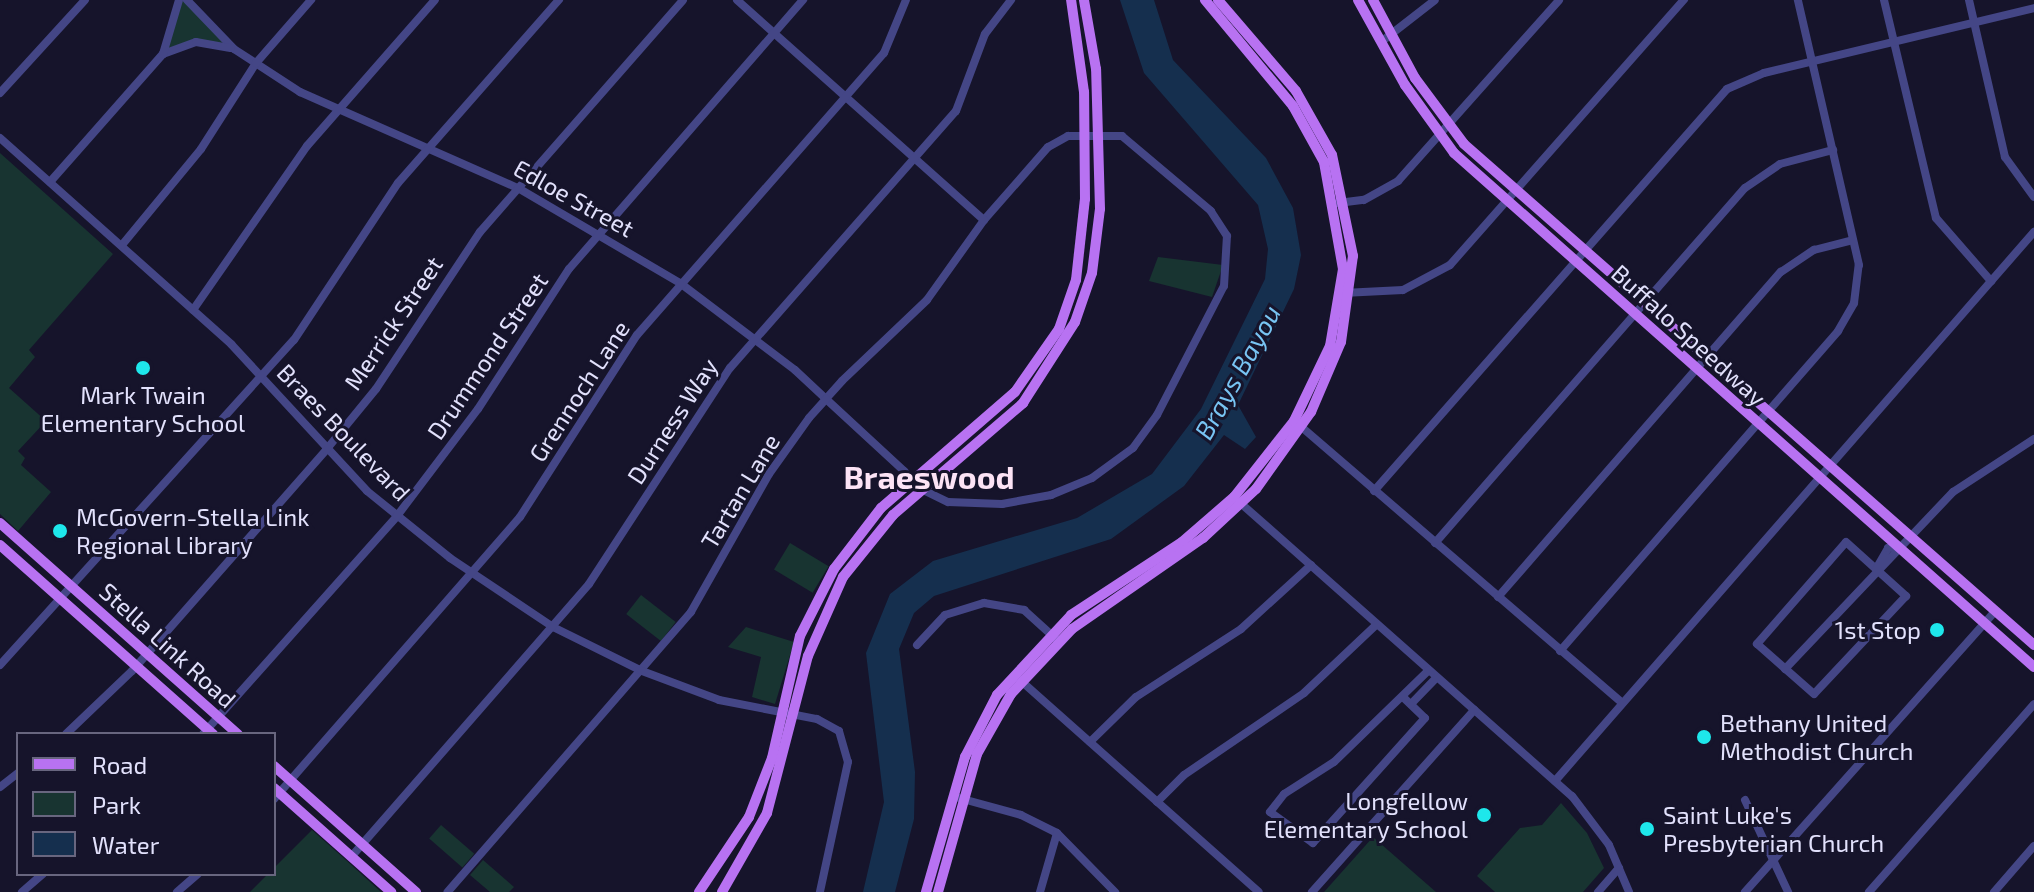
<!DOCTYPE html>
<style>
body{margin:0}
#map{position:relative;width:2034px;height:892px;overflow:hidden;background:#16142b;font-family:"Exo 2",sans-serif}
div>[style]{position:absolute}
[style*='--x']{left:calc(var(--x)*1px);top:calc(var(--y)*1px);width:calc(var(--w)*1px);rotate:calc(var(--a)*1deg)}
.green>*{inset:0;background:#183431;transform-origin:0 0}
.water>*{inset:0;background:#152f4e}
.minor>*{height:8px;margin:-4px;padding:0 4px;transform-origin:4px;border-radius:4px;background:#444686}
.major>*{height:10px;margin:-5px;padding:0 5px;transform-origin:5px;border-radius:5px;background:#b872f2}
.dots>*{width:22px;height:22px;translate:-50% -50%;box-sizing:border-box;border:4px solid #16142b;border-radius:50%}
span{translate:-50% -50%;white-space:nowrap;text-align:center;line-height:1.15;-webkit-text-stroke:6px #16142b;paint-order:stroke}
.street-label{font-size:24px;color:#e2e1fc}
.poi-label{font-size:24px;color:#e2e1fc}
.left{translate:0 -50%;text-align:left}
.right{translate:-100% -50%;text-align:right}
.water-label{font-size:26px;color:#78c4f3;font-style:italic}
.district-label{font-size:32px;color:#fce3f5;font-weight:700}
.legend{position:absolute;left:16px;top:732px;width:260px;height:144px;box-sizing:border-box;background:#16142b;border:2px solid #68667f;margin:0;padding:10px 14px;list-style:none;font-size:24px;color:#e2e1fc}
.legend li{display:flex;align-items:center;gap:16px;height:40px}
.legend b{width:40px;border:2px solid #68667f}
</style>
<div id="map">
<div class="green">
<div style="clip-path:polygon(179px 0,187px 0,234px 49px,204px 41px,163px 54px)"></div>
<div style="clip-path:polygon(0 153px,113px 254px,29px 350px,35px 357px,9px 388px,46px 421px,18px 451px,25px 458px,21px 465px,51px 492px,18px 531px,0 514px)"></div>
<div style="clip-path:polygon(1158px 257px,1223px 265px,1212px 297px,1149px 281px)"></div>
<div style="left:790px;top:543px;width:45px;height:31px;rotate:31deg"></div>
<div style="left:641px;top:595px;width:44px;height:24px;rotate:38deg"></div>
<div style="clip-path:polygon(746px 627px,794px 642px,775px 704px,752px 697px,761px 657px,728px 647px)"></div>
<div style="clip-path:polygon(1561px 803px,1587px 833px,1604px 868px,1583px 892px,1495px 892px,1477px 876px,1520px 828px,1542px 825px)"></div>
<div style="left:441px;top:825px;width:44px;height:18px;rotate:41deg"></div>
<div style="clip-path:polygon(312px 830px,347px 861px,381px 892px,250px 892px)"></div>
<div style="clip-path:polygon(1373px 837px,1436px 892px,1324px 892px)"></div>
<div style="clip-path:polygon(483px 860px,514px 887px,509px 892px,490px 892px,470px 875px)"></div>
</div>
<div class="water">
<div style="clip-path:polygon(1120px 0,1154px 0,1173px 60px,1266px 158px,1293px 208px,1301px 255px,1294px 289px,1238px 405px,1256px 437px,1245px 449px,1224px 435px,1184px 486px,1111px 539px,934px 596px,914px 613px,899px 649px,915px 772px,914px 819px,895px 892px,863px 892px,884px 802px,866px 653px,890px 594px,933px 561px,1077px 518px,1152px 474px,1201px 409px,1265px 279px,1268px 249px,1258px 205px,1144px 73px)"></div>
</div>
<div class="minor">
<div style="--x:187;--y:0;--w:68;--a:46.2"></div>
<div style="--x:234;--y:49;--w:79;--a:33.1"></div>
<div style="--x:300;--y:92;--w:238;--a:23.8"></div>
<div style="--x:518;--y:188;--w:188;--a:30.4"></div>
<div style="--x:680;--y:283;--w:144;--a:37.1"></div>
<div style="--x:795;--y:370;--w:42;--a:43.1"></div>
<div style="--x:826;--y:399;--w:106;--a:42.7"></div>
<div style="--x:904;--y:471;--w:25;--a:47"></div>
<div style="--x:921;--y:489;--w:30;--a:26"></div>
<div style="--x:948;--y:502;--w:54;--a:2.1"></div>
<div style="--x:1002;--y:504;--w:50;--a:-10.4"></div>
<div style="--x:1051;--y:495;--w:44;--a:-22.5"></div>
<div style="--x:1092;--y:478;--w:51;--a:-36.2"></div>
<div style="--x:1133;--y:448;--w:41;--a:-54"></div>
<div style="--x:1157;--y:415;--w:145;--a:-62.6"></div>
<div style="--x:1224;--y:286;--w:50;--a:-86.6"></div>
<div style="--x:1227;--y:236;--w:30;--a:-123"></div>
<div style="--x:1211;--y:211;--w:116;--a:-139.9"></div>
<div style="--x:1122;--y:136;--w:54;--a:180"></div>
<div style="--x:1068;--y:136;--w:23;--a:151"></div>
<div style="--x:1048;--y:147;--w:97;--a:131.2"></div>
<div style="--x:984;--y:220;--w:98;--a:125.5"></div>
<div style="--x:927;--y:300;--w:117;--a:136.4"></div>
<div style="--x:842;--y:381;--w:24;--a:132"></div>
<div style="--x:826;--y:399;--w:25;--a:132"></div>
<div style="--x:809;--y:418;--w:69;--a:125.5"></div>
<div style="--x:769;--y:474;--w:159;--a:119.5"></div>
<div style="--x:691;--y:612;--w:371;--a:131"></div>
<div style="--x:737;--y:0;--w:331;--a:41.7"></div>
<div style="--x:1884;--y:0;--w:224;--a:76.6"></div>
<div style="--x:1936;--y:218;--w:84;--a:48.9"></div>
<div style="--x:1969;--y:0;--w:161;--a:77.1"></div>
<div style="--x:2005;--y:157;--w:49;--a:54.1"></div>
<div style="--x:1381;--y:42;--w:68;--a:-37.9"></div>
<div style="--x:163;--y:54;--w:35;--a:-20"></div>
<div style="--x:196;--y:42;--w:35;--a:10"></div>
<div style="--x:0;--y:93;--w:126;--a:-47.6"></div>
<div style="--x:0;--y:138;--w:310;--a:41.7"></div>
<div style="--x:231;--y:344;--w:200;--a:47.2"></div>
<div style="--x:367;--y:491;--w:107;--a:38.9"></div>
<div style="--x:450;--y:558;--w:124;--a:33.8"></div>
<div style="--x:553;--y:627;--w:99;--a:26.3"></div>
<div style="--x:642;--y:671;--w:82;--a:20.6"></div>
<div style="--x:719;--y:700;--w:100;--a:11"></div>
<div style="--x:817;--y:719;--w:25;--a:29"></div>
<div style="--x:839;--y:731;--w:32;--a:74"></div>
<div style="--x:848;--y:762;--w:133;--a:102.2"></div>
<div style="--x:50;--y:182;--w:171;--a:-48.6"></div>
<div style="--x:163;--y:54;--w:56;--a:-73.5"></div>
<div style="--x:1338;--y:203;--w:26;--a:-7"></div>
<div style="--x:1364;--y:200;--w:39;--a:-29"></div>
<div style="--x:1398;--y:181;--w:242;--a:-48.3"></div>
<div style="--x:122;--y:245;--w:124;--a:-50.5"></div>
<div style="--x:201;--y:149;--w:102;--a:-57.4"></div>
<div style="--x:256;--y:63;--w:84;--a:-48.9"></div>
<div style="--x:1343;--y:293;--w:60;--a:-2.9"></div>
<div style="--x:1403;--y:290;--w:53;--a:-28"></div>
<div style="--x:1450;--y:265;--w:354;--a:-48.6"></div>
<div style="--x:193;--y:310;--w:200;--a:-55.2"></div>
<div style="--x:307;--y:146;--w:194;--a:-48.8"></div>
<div style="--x:1298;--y:424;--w:428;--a:40.7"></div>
<div style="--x:1374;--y:491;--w:535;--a:-48.71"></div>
<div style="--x:1727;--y:89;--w:40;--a:-23.4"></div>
<div style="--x:1764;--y:73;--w:278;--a:-13.5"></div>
<div style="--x:1237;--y:500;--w:447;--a:41.5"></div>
<div style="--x:1572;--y:796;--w:61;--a:52.9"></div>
<div style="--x:1609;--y:845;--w:51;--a:66.9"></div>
<div style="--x:1846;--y:542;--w:81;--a:42"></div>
<div style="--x:1906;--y:596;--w:134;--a:133.2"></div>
<div style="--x:1814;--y:694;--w:76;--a:-138.7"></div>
<div style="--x:1757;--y:644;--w:135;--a:-48.9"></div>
<div style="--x:1435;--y:543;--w:471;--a:-48.9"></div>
<div style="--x:1745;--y:188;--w:42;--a:-34.4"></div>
<div style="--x:1780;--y:164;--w:55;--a:-14.8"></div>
<div style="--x:1876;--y:569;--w:24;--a:-60"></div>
<div style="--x:1888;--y:548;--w:11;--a:-10"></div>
<div style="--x:1498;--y:597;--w:431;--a:-49"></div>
<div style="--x:1781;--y:272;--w:40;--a:-34"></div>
<div style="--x:1814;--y:250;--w:40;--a:-14.4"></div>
<div style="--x:917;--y:645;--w:41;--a:-47"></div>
<div style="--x:945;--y:615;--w:41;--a:-17.1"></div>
<div style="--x:984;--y:603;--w:41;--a:9.9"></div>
<div style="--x:1024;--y:610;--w:42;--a:42.1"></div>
<div style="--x:1560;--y:651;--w:424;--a:-49"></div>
<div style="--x:1838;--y:331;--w:32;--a:-60"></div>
<div style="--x:1854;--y:303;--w:38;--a:-83"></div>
<div style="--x:1859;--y:265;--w:272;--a:-103"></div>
<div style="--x:0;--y:665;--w:438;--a:-47.9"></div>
<div style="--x:294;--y:340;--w:188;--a:-56.5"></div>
<div style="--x:398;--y:183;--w:244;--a:-48.7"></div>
<div style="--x:1785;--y:669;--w:244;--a:-46.5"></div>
<div style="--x:1953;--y:492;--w:97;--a:-33.2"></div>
<div style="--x:1020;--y:680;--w:319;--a:41.6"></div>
<div style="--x:1404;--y:698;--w:29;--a:44"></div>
<div style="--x:1425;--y:718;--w:168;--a:131.9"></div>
<div style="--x:1313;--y:843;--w:53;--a:-144.2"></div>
<div style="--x:1270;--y:812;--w:23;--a:-52"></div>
<div style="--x:1284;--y:794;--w:59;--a:-32.6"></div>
<div style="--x:1334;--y:762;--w:132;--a:-44.1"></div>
<div style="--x:1411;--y:704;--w:37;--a:-46"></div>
<div style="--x:66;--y:734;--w:91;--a:-43.7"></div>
<div style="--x:132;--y:671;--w:294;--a:-48.7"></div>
<div style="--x:326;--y:450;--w:79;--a:-50.7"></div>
<div style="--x:376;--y:389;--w:188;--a:-56.5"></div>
<div style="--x:480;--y:232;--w:308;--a:-48.8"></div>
<div style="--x:203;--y:734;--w:292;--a:-48.3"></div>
<div style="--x:397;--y:516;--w:134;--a:-52.9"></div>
<div style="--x:478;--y:409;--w:167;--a:-57"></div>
<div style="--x:569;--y:269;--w:357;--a:-49"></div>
<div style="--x:1090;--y:742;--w:64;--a:-44.4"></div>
<div style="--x:1136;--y:697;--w:125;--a:-32.9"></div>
<div style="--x:1241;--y:629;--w:95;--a:-42.4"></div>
<div style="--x:1555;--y:781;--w:729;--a:-48.9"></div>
<div style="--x:0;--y:787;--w:23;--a:-38"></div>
<div style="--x:959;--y:798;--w:64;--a:15.3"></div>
<div style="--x:1021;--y:815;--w:40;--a:26.6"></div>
<div style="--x:1057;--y:833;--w:83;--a:45.5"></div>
<div style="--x:274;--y:799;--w:374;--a:-48.9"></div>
<div style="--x:520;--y:517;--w:216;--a:-57.3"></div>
<div style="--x:637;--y:335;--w:375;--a:-48.8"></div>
<div style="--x:884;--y:53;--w:57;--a:-67.5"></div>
<div style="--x:1745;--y:800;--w:102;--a:64.9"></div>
<div style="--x:1157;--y:802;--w:38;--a:-45"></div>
<div style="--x:1184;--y:775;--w:145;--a:-34.3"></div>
<div style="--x:1304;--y:693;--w:100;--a:-43.4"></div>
<div style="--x:351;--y:857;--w:362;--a:-48.9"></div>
<div style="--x:589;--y:584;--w:258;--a:-56.9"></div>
<div style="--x:730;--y:368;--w:342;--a:-48.7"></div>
<div style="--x:956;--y:111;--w:82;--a:-69.4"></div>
<div style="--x:985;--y:34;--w:43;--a:-52.6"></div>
<div style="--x:22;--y:892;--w:28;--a:-41"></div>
<div style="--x:177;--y:892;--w:28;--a:-41"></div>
<div style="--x:1040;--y:892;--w:61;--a:-73.9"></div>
<div style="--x:1312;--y:892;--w:244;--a:-48.3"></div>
<div style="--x:1598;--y:892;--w:32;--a:-49"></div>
<div style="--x:1745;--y:892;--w:376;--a:-48.3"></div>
<div style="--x:1869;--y:892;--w:250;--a:-48.7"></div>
<div style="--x:1994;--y:892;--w:61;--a:-49"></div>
</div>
<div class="major">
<div style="--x:1358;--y:0;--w:97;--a:61.1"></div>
<div style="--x:1405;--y:85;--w:84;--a:54.2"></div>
<div style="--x:1454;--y:153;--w:775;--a:41.55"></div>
<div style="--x:1373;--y:0;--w:89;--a:61.7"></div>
<div style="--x:1415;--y:78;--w:82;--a:53.4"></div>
<div style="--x:1464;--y:144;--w:759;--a:41.31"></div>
<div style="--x:0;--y:523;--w:318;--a:41.6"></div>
<div style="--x:0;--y:545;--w:285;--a:41.6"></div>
<div style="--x:274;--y:766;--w:190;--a:41.6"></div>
<div style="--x:274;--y:788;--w:157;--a:41.6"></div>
<div style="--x:699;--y:892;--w:90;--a:-56.3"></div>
<div style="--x:749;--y:817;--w:63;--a:-68.7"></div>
<div style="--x:772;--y:758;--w:125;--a:-77.1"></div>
<div style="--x:800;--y:636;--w:75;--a:-63.1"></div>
<div style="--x:834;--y:569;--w:77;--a:-52.4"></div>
<div style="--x:881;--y:508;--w:177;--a:-40.9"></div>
<div style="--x:1015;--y:392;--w:77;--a:-55.1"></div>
<div style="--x:1059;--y:329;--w:52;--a:-70.9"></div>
<div style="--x:1076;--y:280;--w:81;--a:-83.7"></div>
<div style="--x:1085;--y:199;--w:107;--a:-90.5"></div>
<div style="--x:1084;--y:92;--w:93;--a:-98"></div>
<div style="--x:722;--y:892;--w:91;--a:-60.3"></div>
<div style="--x:767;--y:813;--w:162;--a:-75.4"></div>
<div style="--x:808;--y:656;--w:86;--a:-66.1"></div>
<div style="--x:843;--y:577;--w:80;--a:-51.1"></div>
<div style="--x:893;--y:515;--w:172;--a:-40.7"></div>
<div style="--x:1023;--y:403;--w:96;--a:-57.3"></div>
<div style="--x:1075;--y:322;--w:52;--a:-70.9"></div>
<div style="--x:1092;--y:273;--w:64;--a:-82.9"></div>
<div style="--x:1100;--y:209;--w:140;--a:-91.6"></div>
<div style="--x:1096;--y:69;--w:70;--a:-99.9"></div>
<div style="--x:926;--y:892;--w:141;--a:-73.9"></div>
<div style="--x:965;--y:757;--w:70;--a:-62.7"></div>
<div style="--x:997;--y:695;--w:109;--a:-47.2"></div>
<div style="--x:1071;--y:615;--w:133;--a:-33.3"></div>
<div style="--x:1182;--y:542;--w:69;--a:-40.9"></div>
<div style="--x:1234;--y:497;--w:97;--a:-51.7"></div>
<div style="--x:1294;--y:421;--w:83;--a:-64.4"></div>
<div style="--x:1330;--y:346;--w:78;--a:-80.4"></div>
<div style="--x:1343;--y:269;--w:109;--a:-100.1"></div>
<div style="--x:1324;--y:162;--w:64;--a:-119"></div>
<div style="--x:1293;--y:106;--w:138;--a:-129.7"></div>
<div style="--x:938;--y:892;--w:143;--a:-74.2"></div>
<div style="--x:977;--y:754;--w:69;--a:-60.5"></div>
<div style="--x:1011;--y:694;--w:89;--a:-46.8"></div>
<div style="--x:1072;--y:629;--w:160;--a:-34.8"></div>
<div style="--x:1203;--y:538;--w:72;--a:-42.8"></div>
<div style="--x:1256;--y:489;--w:95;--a:-54.5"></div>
<div style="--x:1311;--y:412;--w:76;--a:-66.8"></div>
<div style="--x:1341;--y:342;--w:87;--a:-82.1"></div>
<div style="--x:1353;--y:256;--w:103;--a:-101.7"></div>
<div style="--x:1332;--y:155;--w:73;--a:-119.4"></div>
<div style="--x:1296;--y:91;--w:120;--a:-130.6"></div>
</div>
<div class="dots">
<div style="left:143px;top:368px;background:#1ee7eb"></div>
<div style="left:60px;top:531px;background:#1ee7eb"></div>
<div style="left:1937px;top:630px;background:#1ee7eb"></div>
<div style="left:1704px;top:737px;background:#1ee7eb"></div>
<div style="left:1484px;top:815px;background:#1ee7eb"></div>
<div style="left:1647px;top:829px;background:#1ee7eb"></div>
</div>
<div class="street-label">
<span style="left:574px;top:198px;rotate:29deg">Edloe Street</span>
<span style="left:393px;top:323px;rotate:-56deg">Merrick Street</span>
<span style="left:1689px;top:335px;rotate:42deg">Buffalo Speedway</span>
<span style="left:487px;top:356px;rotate:-56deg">Drummond Street</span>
<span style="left:579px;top:391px;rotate:-57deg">Grennoch Lane</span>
<span style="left:672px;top:421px;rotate:-57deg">Durness Way</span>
<span style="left:344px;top:432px;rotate:46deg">Braes Boulevard</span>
<span style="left:740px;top:491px;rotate:-59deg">Tartan Lane</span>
<span style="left:168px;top:645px;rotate:42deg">Stella Link Road</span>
</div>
<div class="poi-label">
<span style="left:143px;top:409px">Mark Twain<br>Elementary School</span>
<span class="left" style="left:76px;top:531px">McGovern-Stella Link<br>Regional Library</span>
<span class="right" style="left:1921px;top:630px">1st Stop</span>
<span class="left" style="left:1720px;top:737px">Bethany United<br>Methodist Church</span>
<span class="right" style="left:1468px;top:815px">Longfellow<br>Elementary School</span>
<span class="left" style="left:1663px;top:829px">Saint Luke's<br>Presbyterian Church</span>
</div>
<div class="water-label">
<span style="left:1237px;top:372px;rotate:-61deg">Brays Bayou</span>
</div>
<div class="district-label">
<span style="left:929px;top:476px">Braeswood</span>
</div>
<ul class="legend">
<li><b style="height:10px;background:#b872f2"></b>Road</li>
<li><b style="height:22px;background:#183431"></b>Park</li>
<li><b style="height:22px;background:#152f4e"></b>Water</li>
</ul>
</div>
